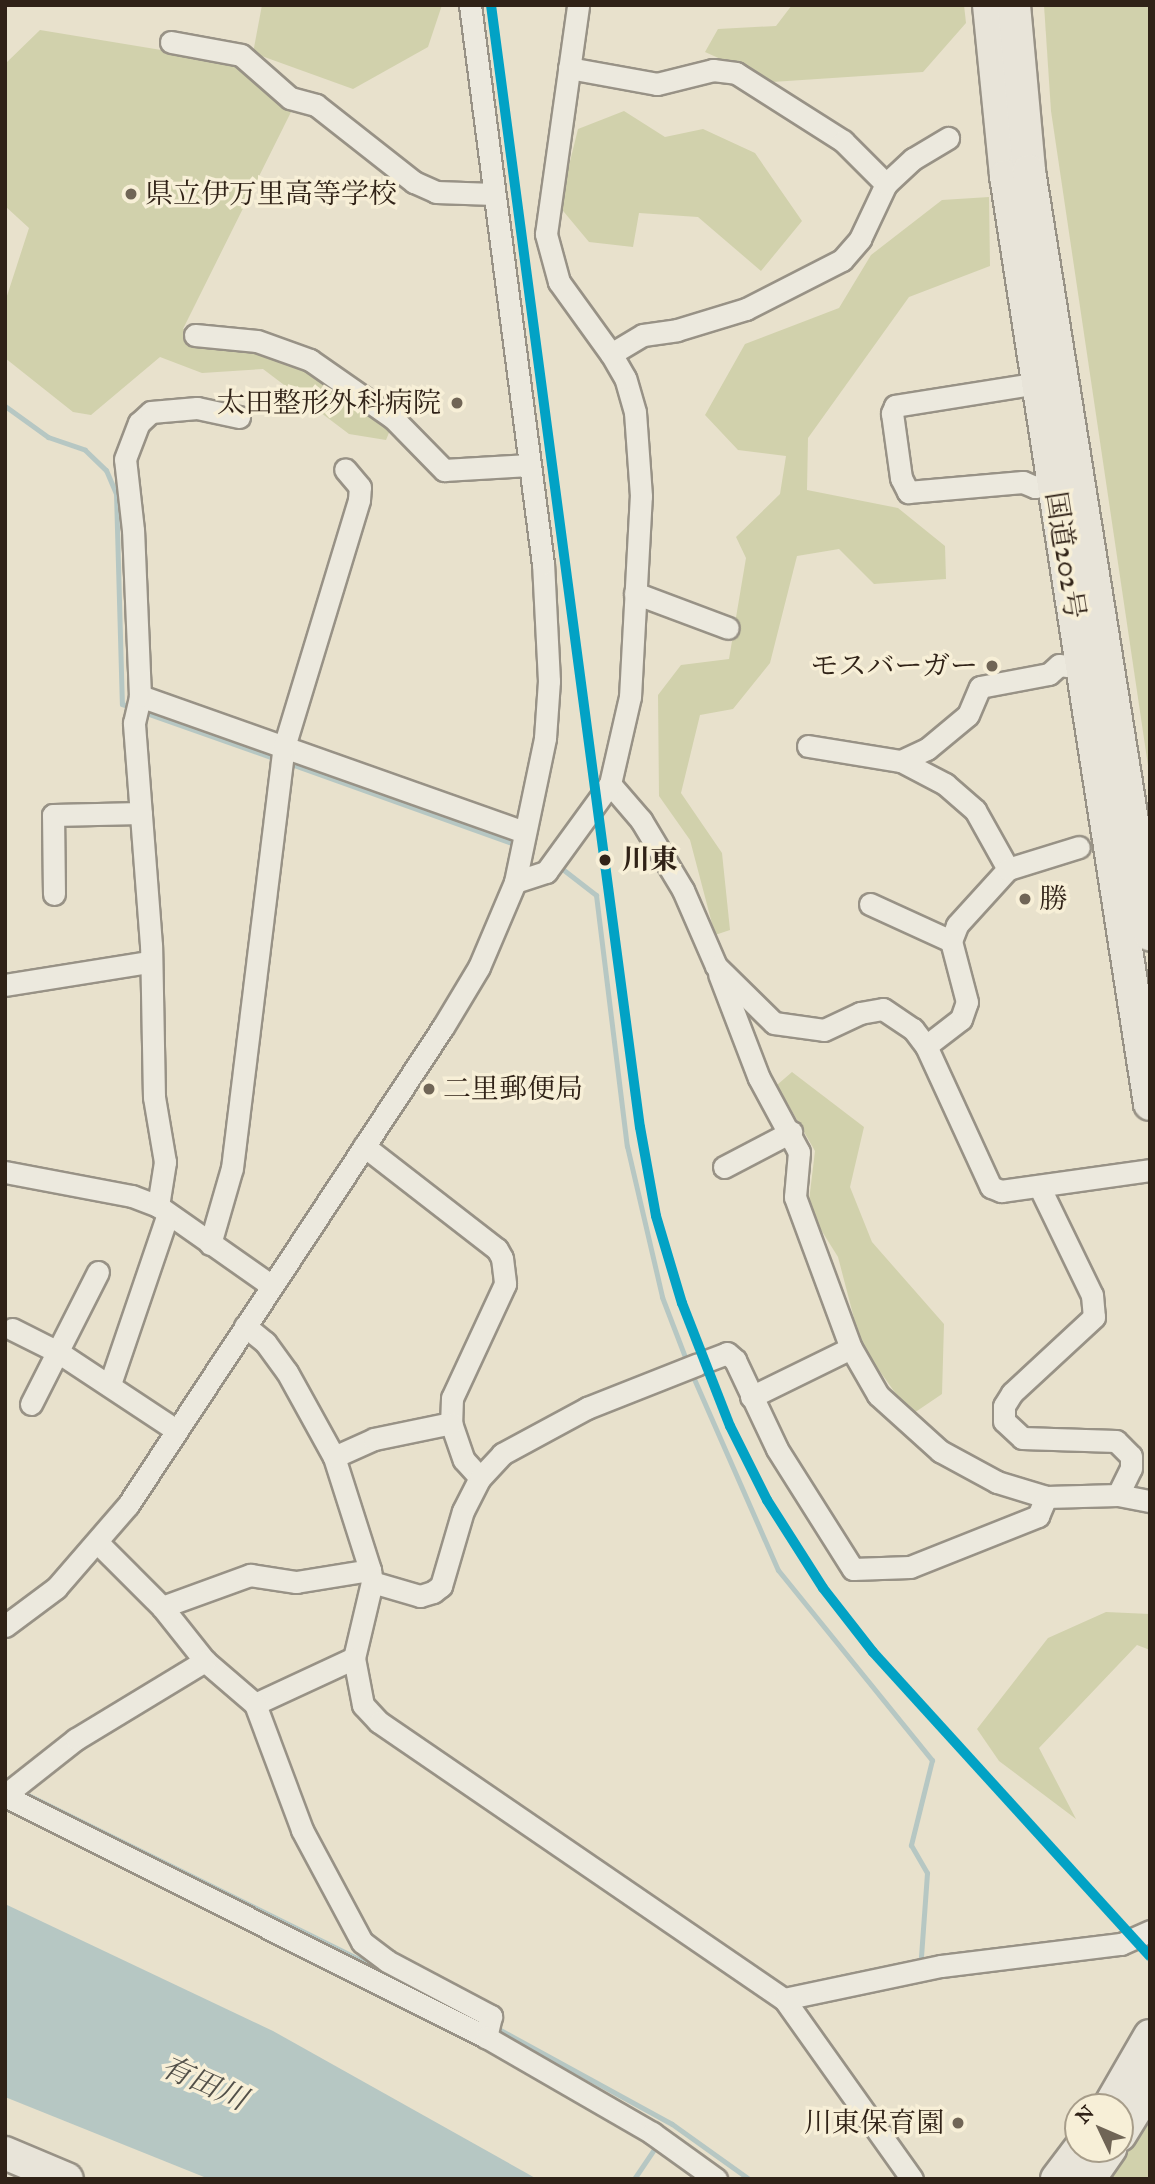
<!DOCTYPE html>
<meta charset="utf-8">
<style>
body{margin:0}
#map{position:relative;width:1155px;height:2184px;overflow:hidden;background:#e8e1cc;font-family:"IM FELL Great Primer","Noto Serif JP",serif}
div>[style]{position:absolute}
[style*='--x']{left:calc(var(--x)*1px);top:calc(var(--y)*1px);width:calc(var(--w)*1px);rotate:calc(var(--a)*1deg)}
.green>*{inset:0;background:#d1d1ac}
.water>*{inset:0;background:#b6c7c3}
.stream>*{height:5px;margin:-2.5px;padding:0 2.5px;transform-origin:2.5px;border-radius:2.5px;background:#b6c7c3}
.roads{filter:drop-shadow(2px 0 #989286) drop-shadow(-2px 0 #989286) drop-shadow(0 2px #989286) drop-shadow(0 -2px #989286)}
.minor>*{height:21px;margin:-10.5px;padding:0 10.5px;transform-origin:10.5px;border-radius:10.5px;background:#ece9de}
.highway>*{height:32px;margin:-16px;padding:0 16px;transform-origin:16px;border-radius:16px;background:#e8e4d9}
.rail-1>*{height:10px;margin:-5px;padding:0 5px;transform-origin:5px;border-radius:5px;background:#02a2c5}
.dots>*{width:19px;height:19px;translate:-50% -50%;box-sizing:border-box;border:4px solid #f7efd7;border-radius:50%}
span{translate:-50% -50%;white-space:nowrap;text-align:center;line-height:1.15;-webkit-text-stroke:7px #f7efd7;paint-order:stroke}
.poi-label{font-size:28px;color:#302217}
.left{translate:0 -50%;text-align:left}
.right{translate:-100% -50%;text-align:right}
.street-label{font-size:28px;color:#302217}
.stop-label{font-size:28px;color:#302217;font-weight:700}
.water-label{font-size:30px;color:#525049;font-style:italic}
.frame{position:absolute;inset:0;border:7px solid #302217;pointer-events:none}
.north{position:absolute;left:1064px;top:2093px;width:70px;height:70px;box-sizing:border-box;background:#f7efd7;border:2px solid #a79d8a;border-radius:50%;rotate:314deg;font-size:19px;font-weight:700;line-height:28px;text-align:center;color:#302217}
.north::after{content:'';display:block;margin:auto;width:24px;height:32px;background:#706556;clip-path:polygon(50% 0,100% 100%,50% 72%,0 100%)}
</style>
<div id="map">
<div class="green">
<div style="clip-path:polygon(262px 5px,442px 5px,428px 47px,353px 89px,253px 53px)"></div>
<div style="clip-path:polygon(792px 5px,964px 5px,966px 23px,923px 72px,772px 82px,705px 52px,718px 29px,776px 26px)"></div>
<div style="clip-path:polygon(1044px 5px,1150px 5px,1150px 779px,1051px 111px)"></div>
<div style="clip-path:polygon(40px 30px,240px 63px,292px 110px,183px 329px,262px 335px,398px 411px,386px 440px,349px 434px,263px 369px,202px 373px,160px 357px,91px 415px,73px 412px,5px 358px,5px 302px,29px 228px,5px 206px,5px 64px)"></div>
<div style="clip-path:polygon(624px 111px,665px 137px,703px 129px,755px 153px,802px 221px,761px 271px,698px 217px,639px 213px,633px 247px,589px 242px,559px 206px,578px 129px)"></div>
<div style="clip-path:polygon(989px 197px,990px 266px,909px 297px,808px 438px,807px 490px,898px 508px,945px 546px,946px 579px,874px 584px,839px 549px,797px 556px,770px 663px,733px 709px,700px 715px,681px 793px,722px 853px,730px 930px,715px 935px,690px 840px,659px 796px,658px 695px,681px 665px,729px 659px,746px 558px,736px 537px,780px 494px,786px 456px,738px 450px,705px 415px,745px 344px,839px 308px,871px 255px,942px 200px)"></div>
<div style="clip-path:polygon(792px 1072px,864px 1127px,850px 1187px,872px 1242px,944px 1324px,942px 1394px,911px 1415px,861px 1345px,838px 1257px,808px 1209px,815px 1151px,777px 1085px)"></div>
<div style="clip-path:polygon(1106px 1612px,1150px 1614px,1150px 1650px,1137px 1645px,1039px 1748px,1076px 1819px,999px 1761px,977px 1729px,1048px 1638px)"></div>
<div style="clip-path:polygon(1150px 2121px,1150px 2179px,1108px 2179px)"></div>
</div>
<div class="water">
<div style="clip-path:polygon(5px 1904px,273px 2031px,537px 2179px,209px 2179px,5px 2097px)"></div>
</div>
<div class="stream">
<div style="--x:5;--y:406;--w:53;--a:35.8"></div>
<div style="--x:48;--y:437;--w:39;--a:19"></div>
<div style="--x:85;--y:450;--w:29;--a:44"></div>
<div style="--x:106;--y:470;--w:25;--a:67"></div>
<div style="--x:116;--y:493;--w:211;--a:88.4"></div>
<div style="--x:122;--y:704;--w:13;--a:18"></div>
<div style="--x:143;--y:712;--w:144;--a:19.4"></div>
<div style="--x:288;--y:763;--w:235;--a:19.7"></div>
<div style="--x:556;--y:864;--w:51;--a:37.8"></div>
<div style="--x:596;--y:895;--w:253;--a:83"></div>
<div style="--x:627;--y:1146;--w:155;--a:76.9"></div>
<div style="--x:662;--y:1297;--w:70;--a:69"></div>
<div style="--x:691;--y:1372;--w:216;--a:66.3"></div>
<div style="--x:778;--y:1570;--w:245;--a:51"></div>
<div style="--x:932;--y:1760;--w:88;--a:103.9"></div>
<div style="--x:911;--y:1845;--w:32;--a:60"></div>
<div style="--x:927;--y:1873;--w:84;--a:94.1"></div>
<div style="--x:20;--y:1791;--w:414;--a:26.4"></div>
<div style="--x:493;--y:2026;--w:204;--a:28.7"></div>
<div style="--x:672;--y:2124;--w:95;--a:35.5"></div>
<div style="--x:634;--y:2179;--w:36;--a:-56"></div>
</div>
<div class="roads">
<div class="minor">
<div style="--x:171;--y:42;--w:71;--a:10.5"></div>
<div style="--x:241;--y:55;--w:65;--a:41.3"></div>
<div style="--x:290;--y:98;--w:27;--a:15"></div>
<div style="--x:316;--y:105;--w:125;--a:38.2"></div>
<div style="--x:414;--y:182;--w:24;--a:24"></div>
<div style="--x:436;--y:192;--w:58;--a:2"></div>
<div style="--x:569;--y:68;--w:89;--a:10.3"></div>
<div style="--x:657;--y:84;--w:58;--a:-14"></div>
<div style="--x:713;--y:70;--w:23;--a:7"></div>
<div style="--x:736;--y:73;--w:127;--a:32.4"></div>
<div style="--x:843;--y:141;--w:61;--a:45"></div>
<div style="--x:195;--y:335;--w:62;--a:5.5"></div>
<div style="--x:257;--y:341;--w:56;--a:19.7"></div>
<div style="--x:310;--y:360;--w:101;--a:34.9"></div>
<div style="--x:393;--y:418;--w:73;--a:45.6"></div>
<div style="--x:444;--y:470;--w:85;--a:-3.4"></div>
<div style="--x:611;--y:354;--w:37;--a:-31"></div>
<div style="--x:643;--y:335;--w:34;--a:-8"></div>
<div style="--x:677;--y:330;--w:72;--a:-16.9"></div>
<div style="--x:746;--y:309;--w:108;--a:-27"></div>
<div style="--x:842;--y:260;--w:28;--a:-49"></div>
<div style="--x:860;--y:239;--w:61;--a:-64.7"></div>
<div style="--x:886;--y:184;--w:37;--a:-43"></div>
<div style="--x:913;--y:159;--w:41;--a:-31"></div>
<div style="--x:1051;--y:381;--w:158;--a:170.9"></div>
<div style="--x:895;--y:406;--w:8;--a:113"></div>
<div style="--x:892;--y:413;--w:66;--a:82.1"></div>
<div style="--x:901;--y:478;--w:16;--a:63"></div>
<div style="--x:908;--y:492;--w:115;--a:-5"></div>
<div style="--x:1023;--y:482;--w:13;--a:23"></div>
<div style="--x:1035;--y:487;--w:30;--a:-14"></div>
<div style="--x:635;--y:593;--w:99;--a:20.6"></div>
<div style="--x:140;--y:696;--w:408;--a:19.5"></div>
<div style="--x:808;--y:746;--w:94;--a:9.2"></div>
<div style="--x:901;--y:761;--w:50;--a:27.6"></div>
<div style="--x:945;--y:784;--w:40;--a:41"></div>
<div style="--x:975;--y:810;--w:68;--a:60.8"></div>
<div style="--x:901;--y:761;--w:29;--a:-25"></div>
<div style="--x:927;--y:749;--w:53;--a:-39.7"></div>
<div style="--x:968;--y:715;--w:30;--a:-67"></div>
<div style="--x:980;--y:687;--w:70;--a:-10.7"></div>
<div style="--x:1049;--y:674;--w:13;--a:-42"></div>
<div style="--x:1059;--y:665;--w:23;--a:7"></div>
<div style="--x:610;--y:784;--w:48;--a:49.3"></div>
<div style="--x:641;--y:820;--w:82;--a:59"></div>
<div style="--x:683;--y:890;--w:83;--a:66.5"></div>
<div style="--x:716;--y:966;--w:81;--a:44.5"></div>
<div style="--x:774;--y:1023;--w:50;--a:8"></div>
<div style="--x:824;--y:1030;--w:40;--a:-25"></div>
<div style="--x:860;--y:1013;--w:23;--a:-10"></div>
<div style="--x:883;--y:1009;--w:36;--a:34"></div>
<div style="--x:913;--y:1029;--w:21;--a:53"></div>
<div style="--x:926;--y:1046;--w:155;--a:65.3"></div>
<div style="--x:991;--y:1187;--w:11;--a:22"></div>
<div style="--x:1001;--y:1191;--w:150;--a:-8"></div>
<div style="--x:515;--y:882;--w:33;--a:-18"></div>
<div style="--x:546;--y:872;--w:109;--a:-54"></div>
<div style="--x:610;--y:784;--w:89;--a:-77.1"></div>
<div style="--x:630;--y:697;--w:201;--a:-86.9"></div>
<div style="--x:641;--y:496;--w:84;--a:-94.1"></div>
<div style="--x:635;--y:412;--w:35;--a:-106"></div>
<div style="--x:625;--y:378;--w:28;--a:-120"></div>
<div style="--x:611;--y:354;--w:89;--a:-125.8"></div>
<div style="--x:559;--y:282;--w:50;--a:-105.2"></div>
<div style="--x:546;--y:234;--w:231;--a:-82"></div>
<div style="--x:54;--y:894;--w:79;--a:-90.7"></div>
<div style="--x:53;--y:815;--w:88;--a:-1.3"></div>
<div style="--x:870;--y:904;--w:89;--a:24.6"></div>
<div style="--x:719;--y:974;--w:111;--a:69"></div>
<div style="--x:759;--y:1078;--w:84;--a:61.6"></div>
<div style="--x:799;--y:1152;--w:45;--a:95.1"></div>
<div style="--x:795;--y:1197;--w:161;--a:69.7"></div>
<div style="--x:851;--y:1348;--w:54;--a:60.1"></div>
<div style="--x:878;--y:1395;--w:84;--a:42.1"></div>
<div style="--x:940;--y:1451;--w:65;--a:28.5"></div>
<div style="--x:997;--y:1482;--w:51;--a:17"></div>
<div style="--x:1046;--y:1497;--w:72;--a:-1.6"></div>
<div style="--x:1118;--y:1495;--w:33;--a:11"></div>
<div style="--x:5;--y:985;--w:145;--a:-9.1"></div>
<div style="--x:926;--y:1046;--w:44;--a:-37.6"></div>
<div style="--x:961;--y:1019;--w:18;--a:-71"></div>
<div style="--x:967;--y:1002;--w:63;--a:-104.7"></div>
<div style="--x:951;--y:941;--w:17;--a:-69"></div>
<div style="--x:957;--y:925;--w:76;--a:-47.7"></div>
<div style="--x:1008;--y:869;--w:74;--a:-17.2"></div>
<div style="--x:364;--y:1146;--w:168;--a:37.8"></div>
<div style="--x:497;--y:1249;--w:10;--a:61"></div>
<div style="--x:502;--y:1258;--w:26;--a:83"></div>
<div style="--x:505;--y:1284;--w:126;--a:114.9"></div>
<div style="--x:452;--y:1398;--w:25;--a:92"></div>
<div style="--x:451;--y:1423;--w:39;--a:71"></div>
<div style="--x:464;--y:1460;--w:24;--a:48"></div>
<div style="--x:724;--y:1167;--w:76;--a:-27.6"></div>
<div style="--x:5;--y:1172;--w:129;--a:10.7"></div>
<div style="--x:132;--y:1196;--w:28;--a:21"></div>
<div style="--x:158;--y:1206;--w:139;--a:35.1"></div>
<div style="--x:1039;--y:1186;--w:121;--a:64.1"></div>
<div style="--x:1092;--y:1295;--w:22;--a:85"></div>
<div style="--x:1094;--y:1317;--w:112;--a:137.2"></div>
<div style="--x:1012;--y:1393;--w:15;--a:122"></div>
<div style="--x:1004;--y:1406;--w:15;--a:90"></div>
<div style="--x:1004;--y:1421;--w:25;--a:43"></div>
<div style="--x:1022;--y:1438;--w:94;--a:1.8"></div>
<div style="--x:1116;--y:1441;--w:21;--a:45"></div>
<div style="--x:1131;--y:1456;--w:12;--a:90"></div>
<div style="--x:1131;--y:1468;--w:30;--a:116"></div>
<div style="--x:158;--y:1206;--w:45;--a:-81"></div>
<div style="--x:165;--y:1162;--w:66;--a:-99.6"></div>
<div style="--x:154;--y:1097;--w:152;--a:-91.1"></div>
<div style="--x:151;--y:945;--w:223;--a:-94.4"></div>
<div style="--x:134;--y:723;--w:28;--a:-77"></div>
<div style="--x:140;--y:696;--w:166;--a:-92.4"></div>
<div style="--x:133;--y:530;--w:71;--a:-96.4"></div>
<div style="--x:125;--y:459;--w:39;--a:-69"></div>
<div style="--x:139;--y:423;--w:16;--a:-43"></div>
<div style="--x:151;--y:412;--w:46;--a:-5"></div>
<div style="--x:197;--y:408;--w:43;--a:12.1"></div>
<div style="--x:210;--y:1244;--w:79;--a:-73.9"></div>
<div style="--x:232;--y:1168;--w:424;--a:-83"></div>
<div style="--x:284;--y:747;--w:258;--a:-73.1"></div>
<div style="--x:359;--y:500;--w:13;--a:-86"></div>
<div style="--x:360;--y:487;--w:23;--a:-130"></div>
<div style="--x:245;--y:1326;--w:26;--a:39"></div>
<div style="--x:265;--y:1342;--w:37;--a:54"></div>
<div style="--x:287;--y:1372;--w:97;--a:61.1"></div>
<div style="--x:334;--y:1457;--w:119;--a:72.3"></div>
<div style="--x:370;--y:1570;--w:12;--a:81"></div>
<div style="--x:372;--y:1582;--w:78;--a:103.3"></div>
<div style="--x:354;--y:1658;--w:48;--a:79.2"></div>
<div style="--x:363;--y:1705;--w:23;--a:47"></div>
<div style="--x:379;--y:1722;--w:491;--a:34.4"></div>
<div style="--x:784;--y:1999;--w:221;--a:54.6"></div>
<div style="--x:12;--y:1329;--w:51;--a:26.6"></div>
<div style="--x:58;--y:1352;--w:141;--a:33.5"></div>
<div style="--x:709;--y:1360;--w:19;--a:-21"></div>
<div style="--x:727;--y:1353;--w:11;--a:41"></div>
<div style="--x:735;--y:1360;--w:98;--a:64.7"></div>
<div style="--x:777;--y:1449;--w:142;--a:57.7"></div>
<div style="--x:853;--y:1569;--w:57;--a:-2"></div>
<div style="--x:910;--y:1567;--w:138;--a:-21.7"></div>
<div style="--x:1038;--y:1516;--w:21;--a:-67"></div>
<div style="--x:110;--y:1384;--w:180;--a:-71.2"></div>
<div style="--x:751;--y:1397;--w:111;--a:-26.1"></div>
<div style="--x:31;--y:1404;--w:148;--a:-63.1"></div>
<div style="--x:334;--y:1457;--w:44;--a:-24.2"></div>
<div style="--x:374;--y:1439;--w:79;--a:-11.7"></div>
<div style="--x:98;--y:1543;--w:91;--a:45"></div>
<div style="--x:162;--y:1607;--w:69;--a:51.5"></div>
<div style="--x:205;--y:1661;--w:66;--a:40.7"></div>
<div style="--x:255;--y:1704;--w:109;--a:-24.9"></div>
<div style="--x:372;--y:1582;--w:50;--a:16.3"></div>
<div style="--x:420;--y:1596;--w:14;--a:-17"></div>
<div style="--x:433;--y:1592;--w:10;--a:-37"></div>
<div style="--x:441;--y:1586;--w:78;--a:-73.7"></div>
<div style="--x:463;--y:1511;--w:37;--a:-63"></div>
<div style="--x:480;--y:1478;--w:33;--a:-47"></div>
<div style="--x:502;--y:1454;--w:97;--a:-28.4"></div>
<div style="--x:587;--y:1408;--w:119;--a:-21.6"></div>
<div style="--x:162;--y:1607;--w:94;--a:-20"></div>
<div style="--x:250;--y:1575;--w:47;--a:8.7"></div>
<div style="--x:296;--y:1582;--w:75;--a:-9.2"></div>
<div style="--x:5;--y:1626;--w:64;--a:-36.7"></div>
<div style="--x:56;--y:1588;--w:110;--a:-49.1"></div>
<div style="--x:128;--y:1505;--w:572;--a:-56.62"></div>
<div style="--x:443;--y:1027;--w:70;--a:-59"></div>
<div style="--x:479;--y:967;--w:92;--a:-67"></div>
<div style="--x:515;--y:882;--w:147;--a:-78.2"></div>
<div style="--x:545;--y:738;--w:57;--a:-86"></div>
<div style="--x:549;--y:681;--w:117;--a:-92.9"></div>
<div style="--x:543;--y:564;--w:564;--a:-97.44"></div>
<div style="--x:255;--y:1704;--w:134;--a:69.5"></div>
<div style="--x:302;--y:1830;--w:127;--a:61.8"></div>
<div style="--x:362;--y:1942;--w:31;--a:37"></div>
<div style="--x:387;--y:1961;--w:118;--a:27.9"></div>
<div style="--x:491;--y:2016;--w:22;--a:103"></div>
<div style="--x:5;--y:1795;--w:90;--a:-38.3"></div>
<div style="--x:76;--y:1739;--w:151;--a:-31.2"></div>
<div style="--x:5;--y:1796;--w:538;--a:26.61"></div>
<div style="--x:486;--y:2037;--w:192;--a:30"></div>
<div style="--x:652;--y:2133;--w:79;--a:35.7"></div>
<div style="--x:784;--y:1999;--w:160;--a:-11.9"></div>
<div style="--x:941;--y:1966;--w:181;--a:-7"></div>
<div style="--x:1121;--y:1944;--w:32;--a:-24"></div>
</div>
<div class="highway">
<div style="--x:989;--y:5;--w:172;--a:84.3"></div>
<div style="--x:1006;--y:176;--w:939;--a:81.18"></div>
<div style="--x:1014;--y:5;--w:167;--a:84.8"></div>
<div style="--x:1029;--y:171;--w:773;--a:80.99"></div>
<div style="--x:1109;--y:2107;--w:82;--a:-60"></div>
<div style="--x:1120;--y:2135;--w:57;--a:-58.5"></div>
<div style="--x:5;--y:2153;--w:67;--a:22.8"></div>
<div style="--x:1057;--y:2179;--w:38;--a:-53"></div>
<div style="--x:1089;--y:2179;--w:37;--a:-55"></div>
</div>
</div>
<div class="rail-1">
<div style="--x:491;--y:5;--w:1132;--a:82.44"></div>
<div style="--x:640;--y:1127;--w:90;--a:79.8"></div>
<div style="--x:656;--y:1216;--w:91;--a:73.4"></div>
<div style="--x:682;--y:1303;--w:132;--a:68.7"></div>
<div style="--x:730;--y:1426;--w:83;--a:63.4"></div>
<div style="--x:767;--y:1500;--w:104;--a:57.5"></div>
<div style="--x:823;--y:1588;--w:81;--a:52"></div>
<div style="--x:873;--y:1652;--w:411;--a:47.7"></div>
</div>
<div class="dots">
<div style="left:131px;top:194px;background:#706556"></div>
<div style="left:457px;top:403px;background:#706556"></div>
<div style="left:992px;top:666px;background:#706556"></div>
<div style="left:605px;top:860px;background:#302217"></div>
<div style="left:1025px;top:899px;background:#706556"></div>
<div style="left:429px;top:1089px;background:#706556"></div>
<div style="left:958px;top:2123px;background:#706556"></div>
</div>
<div class="poi-label">
<span class="left" style="left:145px;top:194px">県立伊万里高等学校</span>
<span class="right" style="left:441px;top:403px">太田整形外科病院</span>
<span class="right" style="left:978px;top:666px">モスバーガー</span>
<span class="left" style="left:1039px;top:899px">勝</span>
<span class="left" style="left:443px;top:1089px">二里郵便局</span>
<span class="right" style="left:944px;top:2123px">川東保育園</span>
</div>
<div class="street-label">
<span style="left:1065px;top:555px;rotate:81deg">国道202号</span>
</div>
<div class="stop-label">
<span class="left" style="left:622px;top:860px">川東</span>
</div>
<div class="water-label">
<span style="left:204px;top:2083px;rotate:24deg">有田川</span>
</div>
<div class="frame"></div>
<div class="north">N</div>
</div>
